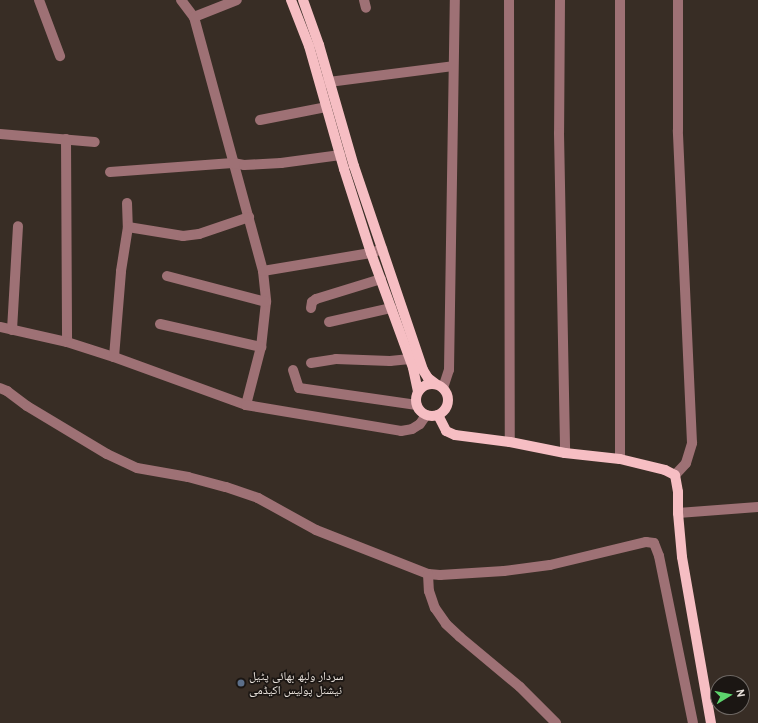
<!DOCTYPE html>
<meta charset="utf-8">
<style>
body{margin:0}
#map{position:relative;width:758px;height:723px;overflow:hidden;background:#382d25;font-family:"PT Sans","Noto Naskh Arabic",sans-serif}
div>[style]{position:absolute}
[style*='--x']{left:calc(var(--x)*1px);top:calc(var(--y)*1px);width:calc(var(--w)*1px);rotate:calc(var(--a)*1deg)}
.minor>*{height:10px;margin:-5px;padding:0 5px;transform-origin:5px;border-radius:5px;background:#9e7175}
.major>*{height:10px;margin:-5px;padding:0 5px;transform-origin:5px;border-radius:5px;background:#f6bec3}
.major>.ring{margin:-5px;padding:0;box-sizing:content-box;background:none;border:10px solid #f6bec3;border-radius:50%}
.dots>*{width:11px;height:11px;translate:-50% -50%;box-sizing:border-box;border:2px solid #1b1613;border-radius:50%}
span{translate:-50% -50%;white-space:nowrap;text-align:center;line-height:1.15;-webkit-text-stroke:3.5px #1b1613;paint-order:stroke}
.poi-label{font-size:12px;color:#e8e1db}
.left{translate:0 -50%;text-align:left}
.north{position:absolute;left:710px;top:675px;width:40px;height:40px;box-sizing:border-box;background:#1b1613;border:1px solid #6d6763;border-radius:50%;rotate:80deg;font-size:11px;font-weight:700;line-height:16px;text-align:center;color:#e8e1db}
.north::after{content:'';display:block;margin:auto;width:14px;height:18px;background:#5dd56d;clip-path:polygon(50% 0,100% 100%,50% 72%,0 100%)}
</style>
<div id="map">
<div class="minor">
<div style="--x:39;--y:0;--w:60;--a:69.4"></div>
<div style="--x:181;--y:0;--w:21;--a:53"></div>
<div style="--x:194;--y:17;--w:263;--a:74.8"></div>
<div style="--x:263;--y:271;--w:31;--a:84"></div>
<div style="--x:266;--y:302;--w:45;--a:96.3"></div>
<div style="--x:261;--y:347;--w:60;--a:104.5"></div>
<div style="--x:364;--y:0;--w:8;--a:76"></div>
<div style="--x:509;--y:0;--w:442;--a:89.9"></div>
<div style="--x:560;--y:0;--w:133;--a:90.4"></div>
<div style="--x:559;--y:133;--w:320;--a:88.9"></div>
<div style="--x:194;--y:17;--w:46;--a:-21.6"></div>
<div style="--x:321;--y:83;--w:133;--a:-7.3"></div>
<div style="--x:260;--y:120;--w:67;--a:-11.1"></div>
<div style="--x:0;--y:134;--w:95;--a:4.8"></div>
<div style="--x:66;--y:139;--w:203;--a:89.7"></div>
<div style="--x:110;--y:172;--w:123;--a:-4.2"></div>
<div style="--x:233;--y:163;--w:11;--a:10"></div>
<div style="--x:244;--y:165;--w:37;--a:-3"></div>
<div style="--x:281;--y:163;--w:60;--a:-7.7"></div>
<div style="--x:127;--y:203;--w:24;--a:88"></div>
<div style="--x:263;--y:271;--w:109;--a:-9.5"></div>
<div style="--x:371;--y:253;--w:12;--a:-20"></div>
<div style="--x:167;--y:276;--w:102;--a:14.7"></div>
<div style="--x:311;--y:308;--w:6;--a:-81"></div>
<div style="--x:312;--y:302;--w:5;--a:-37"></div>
<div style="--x:316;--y:299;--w:68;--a:-17.1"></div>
<div style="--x:329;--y:322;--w:64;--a:-12.7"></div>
<div style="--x:160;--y:324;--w:104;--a:12.8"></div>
<div style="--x:0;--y:327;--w:69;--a:12.6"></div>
<div style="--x:67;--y:342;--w:49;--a:17.7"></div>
<div style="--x:114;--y:357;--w:140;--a:20"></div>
<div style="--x:246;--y:405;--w:157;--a:9.5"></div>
<div style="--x:401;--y:431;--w:11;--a:-10"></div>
<div style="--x:412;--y:429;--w:9;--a:-32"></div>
<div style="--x:420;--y:424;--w:11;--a:-56"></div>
<div style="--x:12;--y:330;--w:104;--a:-86.7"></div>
<div style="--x:114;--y:357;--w:86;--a:-85.3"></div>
<div style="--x:121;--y:271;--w:45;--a:-81"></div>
<div style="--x:128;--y:227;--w:56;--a:9.3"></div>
<div style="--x:183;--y:236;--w:16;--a:-7"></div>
<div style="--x:199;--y:234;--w:53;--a:-18.8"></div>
<div style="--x:311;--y:363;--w:25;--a:-9"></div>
<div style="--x:336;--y:359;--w:54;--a:2.1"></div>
<div style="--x:390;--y:361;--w:20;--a:-6"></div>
<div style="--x:293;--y:370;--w:19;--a:72"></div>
<div style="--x:299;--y:388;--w:119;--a:8.2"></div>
<div style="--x:0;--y:388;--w:8;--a:23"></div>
<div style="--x:7;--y:391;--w:25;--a:37"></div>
<div style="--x:27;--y:406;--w:93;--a:31"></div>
<div style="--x:107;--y:454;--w:33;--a:25"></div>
<div style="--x:137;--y:468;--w:52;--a:10"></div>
<div style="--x:188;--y:477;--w:39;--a:15"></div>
<div style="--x:226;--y:487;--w:34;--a:19"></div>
<div style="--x:258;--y:498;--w:66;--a:28.9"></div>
<div style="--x:316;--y:530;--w:120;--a:21.4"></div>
<div style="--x:428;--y:574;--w:12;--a:5"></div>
<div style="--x:440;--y:575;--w:64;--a:-3.6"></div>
<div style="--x:504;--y:571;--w:46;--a:-7.4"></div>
<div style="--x:550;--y:565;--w:99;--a:-13.5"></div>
<div style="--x:646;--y:542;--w:8;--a:7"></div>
<div style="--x:654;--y:543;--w:14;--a:69"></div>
<div style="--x:659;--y:556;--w:170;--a:78.5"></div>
<div style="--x:443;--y:388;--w:19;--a:-72"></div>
<div style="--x:449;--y:370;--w:370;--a:-89.1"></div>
<div style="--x:620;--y:459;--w:459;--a:-90"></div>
<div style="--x:675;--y:475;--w:16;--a:-47"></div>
<div style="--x:686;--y:463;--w:21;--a:-73"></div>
<div style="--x:692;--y:443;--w:313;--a:-92.6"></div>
<div style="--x:678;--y:130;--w:130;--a:-90"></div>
<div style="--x:678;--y:513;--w:80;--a:-4.3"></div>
<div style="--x:428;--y:574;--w:17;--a:87"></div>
<div style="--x:429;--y:591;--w:18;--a:71"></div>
<div style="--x:435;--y:608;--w:19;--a:55"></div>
<div style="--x:446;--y:624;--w:19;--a:43"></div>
<div style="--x:460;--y:637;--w:78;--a:39.8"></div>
<div style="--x:520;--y:687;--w:51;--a:45"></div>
</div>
<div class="major">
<div style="--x:291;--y:0;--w:49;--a:68.6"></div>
<div style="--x:309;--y:46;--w:128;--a:74.1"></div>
<div style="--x:344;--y:169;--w:88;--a:72.2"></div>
<div style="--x:371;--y:253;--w:122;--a:69.9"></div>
<div style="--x:413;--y:368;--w:24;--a:78"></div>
<div style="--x:303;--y:0;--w:48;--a:70.4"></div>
<div style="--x:319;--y:45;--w:126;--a:73.9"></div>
<div style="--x:354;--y:166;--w:215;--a:71.3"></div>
<div style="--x:423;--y:370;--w:9;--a:58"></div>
<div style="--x:428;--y:378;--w:10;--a:37"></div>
<div class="ring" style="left:416px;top:384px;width:22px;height:22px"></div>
<div style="--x:438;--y:415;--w:18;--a:63"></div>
<div style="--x:446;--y:431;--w:10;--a:24"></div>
<div style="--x:455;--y:435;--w:55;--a:7.3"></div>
<div style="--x:510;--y:442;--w:56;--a:11.3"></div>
<div style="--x:565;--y:453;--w:55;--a:6.2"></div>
<div style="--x:620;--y:459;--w:46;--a:13.7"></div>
<div style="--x:665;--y:470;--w:11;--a:27"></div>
<div style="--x:675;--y:475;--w:17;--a:80"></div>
<div style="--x:678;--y:492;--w:21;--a:90"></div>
<div style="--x:678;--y:513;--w:44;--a:84.8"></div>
<div style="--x:682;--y:557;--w:169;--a:80.1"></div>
</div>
<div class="dots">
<div style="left:241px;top:683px;background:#5c6f8a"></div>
</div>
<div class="poi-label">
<span class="left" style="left:249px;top:683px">سردار ولبھ بھائی پٹیل<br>نیشنل پولیس اکیڈمی</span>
</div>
<div class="north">N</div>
</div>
